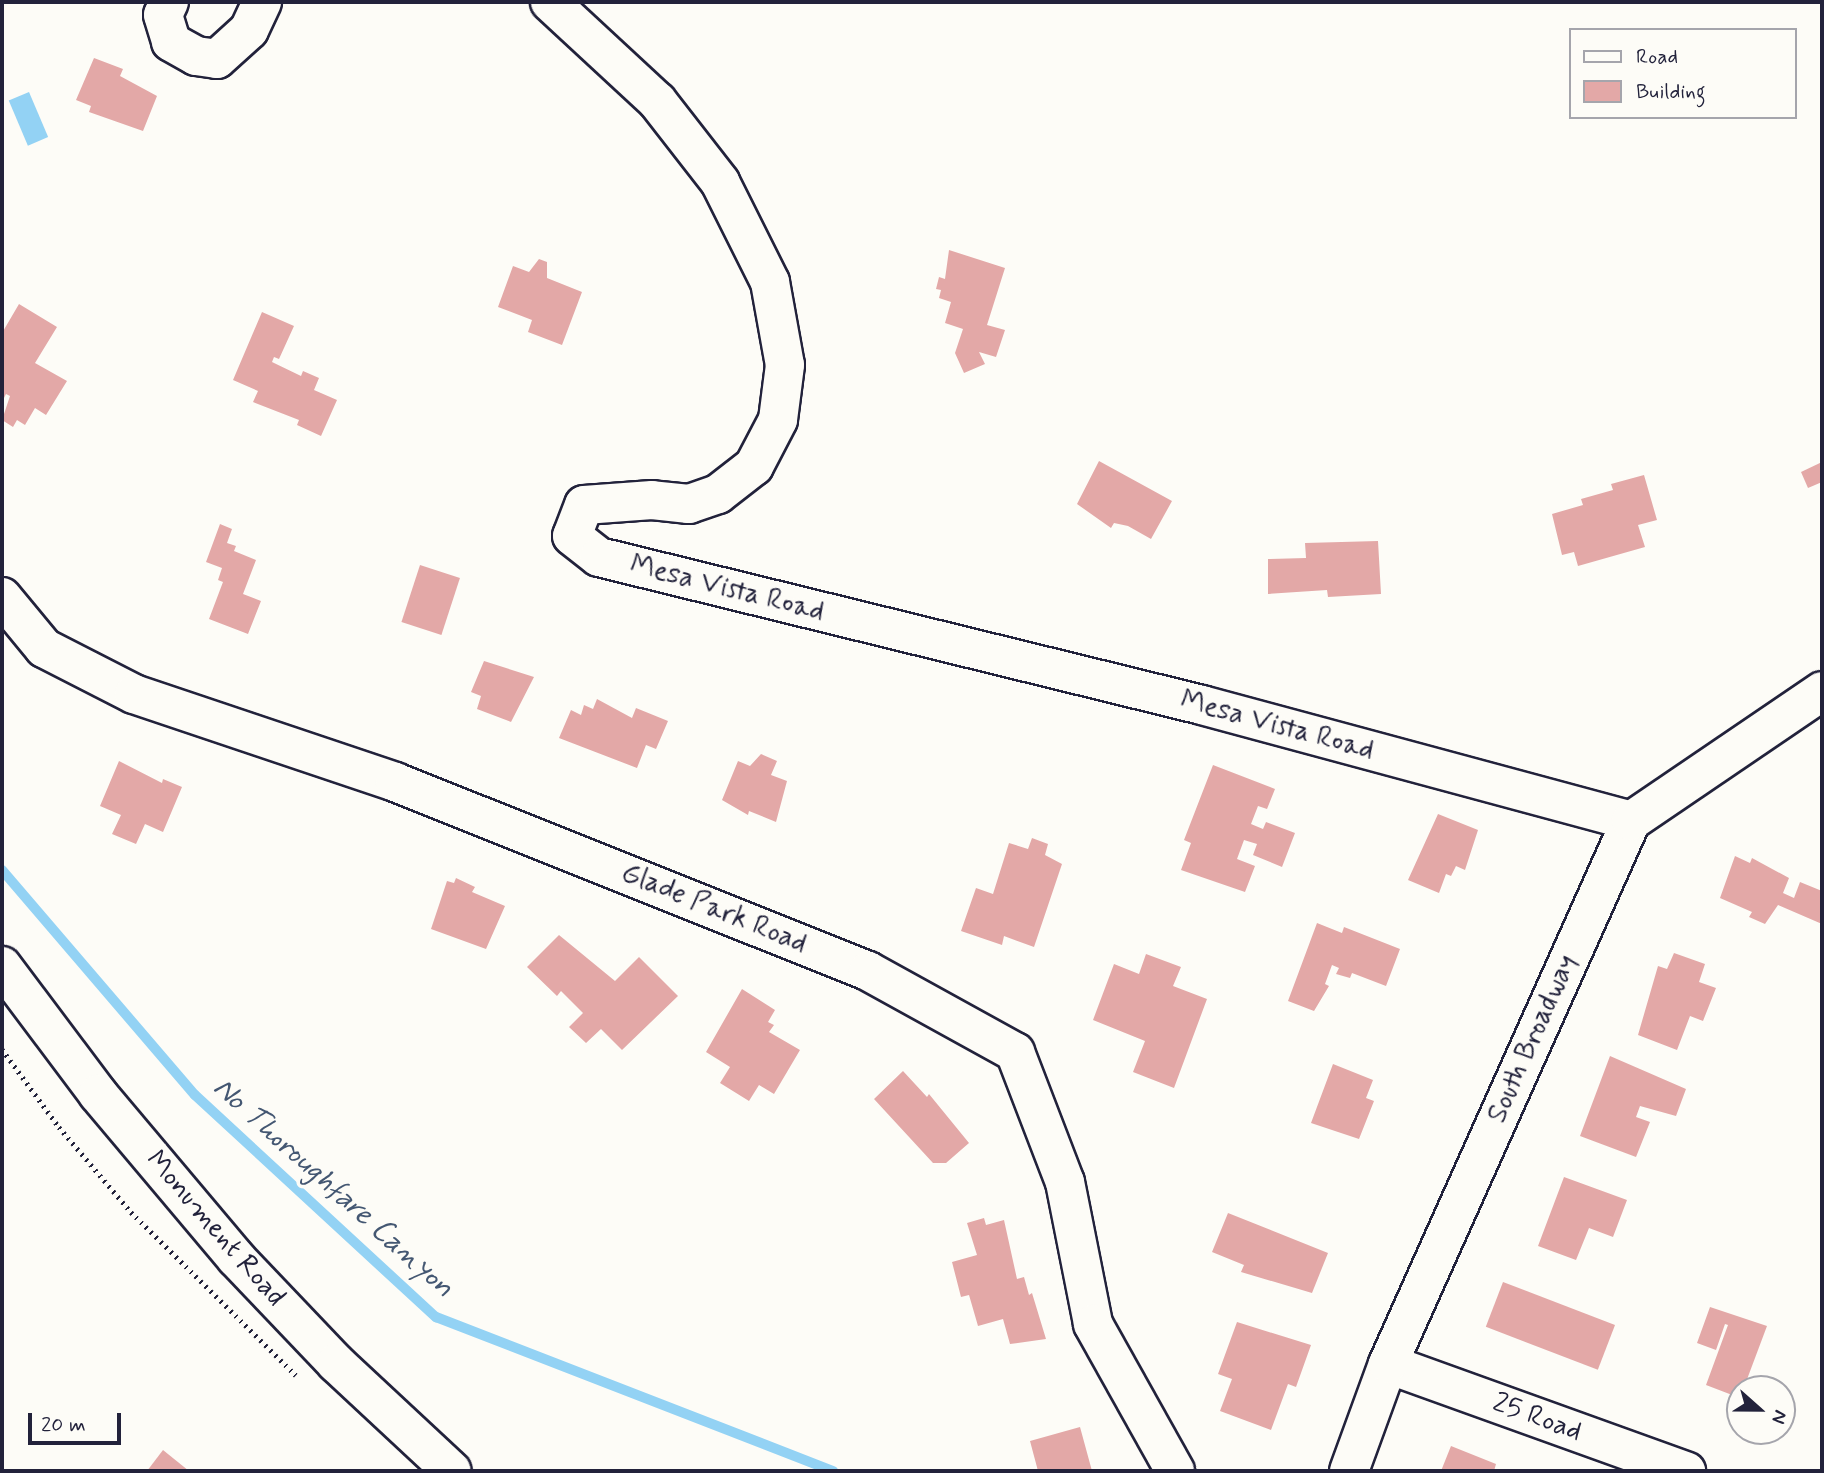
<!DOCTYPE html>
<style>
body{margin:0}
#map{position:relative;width:1824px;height:1473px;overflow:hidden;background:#fdfcf7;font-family:Mynerve,sans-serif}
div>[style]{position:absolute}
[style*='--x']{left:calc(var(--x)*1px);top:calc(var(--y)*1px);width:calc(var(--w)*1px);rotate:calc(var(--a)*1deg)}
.water>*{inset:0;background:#93d2f4;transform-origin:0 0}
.stream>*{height:10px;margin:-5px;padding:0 5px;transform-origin:5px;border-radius:5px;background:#93d2f4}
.building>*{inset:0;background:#e3a8a7;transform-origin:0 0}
.path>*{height:4.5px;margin-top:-2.25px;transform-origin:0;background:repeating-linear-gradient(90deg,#22223b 0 2px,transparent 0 7px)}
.roads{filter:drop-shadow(2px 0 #22223b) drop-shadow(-2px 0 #22223b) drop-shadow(0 2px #22223b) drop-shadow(0 -2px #22223b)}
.minor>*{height:38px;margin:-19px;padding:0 19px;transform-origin:19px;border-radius:19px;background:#fdfcf7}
.major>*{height:38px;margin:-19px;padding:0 19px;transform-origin:19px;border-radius:19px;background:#fdfcf7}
span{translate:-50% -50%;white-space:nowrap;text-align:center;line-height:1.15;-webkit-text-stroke:7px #fdfcf7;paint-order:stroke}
.street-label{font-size:28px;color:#22223b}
.water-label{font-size:30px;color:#445772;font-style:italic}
.frame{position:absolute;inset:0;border:4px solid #22223b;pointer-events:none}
.legend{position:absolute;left:1569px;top:28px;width:228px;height:91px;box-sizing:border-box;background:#fdfcf7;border:2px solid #a5a5ac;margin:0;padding:9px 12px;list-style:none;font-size:21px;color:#22223b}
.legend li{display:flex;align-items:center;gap:14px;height:35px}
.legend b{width:35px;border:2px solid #a5a5ac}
.north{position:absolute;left:1726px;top:1375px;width:70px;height:70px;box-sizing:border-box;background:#fdfcf7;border:2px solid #a5a5ac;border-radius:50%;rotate:111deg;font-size:19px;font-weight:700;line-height:28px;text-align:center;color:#22223b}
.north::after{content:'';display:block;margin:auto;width:24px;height:32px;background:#22223b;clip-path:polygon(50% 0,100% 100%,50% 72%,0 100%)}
.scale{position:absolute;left:28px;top:1413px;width:93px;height:32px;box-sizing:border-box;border:4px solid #22223b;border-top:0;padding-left:9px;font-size:21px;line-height:24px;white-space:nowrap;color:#22223b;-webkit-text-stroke:5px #fdfcf7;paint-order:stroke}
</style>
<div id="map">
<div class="water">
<div style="left:29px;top:92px;width:49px;height:22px;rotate:67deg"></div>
</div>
<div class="stream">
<div style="--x:2;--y:870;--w:296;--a:49.4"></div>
<div style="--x:195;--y:1095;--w:328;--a:42.7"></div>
<div style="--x:436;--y:1317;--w:426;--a:21.2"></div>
</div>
<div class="building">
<div style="clip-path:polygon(94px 58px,123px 69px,120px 76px,157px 96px,143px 131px,89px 112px,91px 106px,76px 100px)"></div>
<div style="clip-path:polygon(949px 250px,1005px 268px,987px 325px,1005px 330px,996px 357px,979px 352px,985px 364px,964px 373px,955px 353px,963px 329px,945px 323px,951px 302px,939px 298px,941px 290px,936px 289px,939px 277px,945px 279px)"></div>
<div style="clip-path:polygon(539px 259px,547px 262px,547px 278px,582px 292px,562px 345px,528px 332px,532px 320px,498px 307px,513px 266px,529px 272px)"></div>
<div style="clip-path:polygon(19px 304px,57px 327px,35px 363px,67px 381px,46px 415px,35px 408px,25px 425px,17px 420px,13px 427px,2px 420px,10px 396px,6px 394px,2px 402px,2px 333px)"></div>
<div style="clip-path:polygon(262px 312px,294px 326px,279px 359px,274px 357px,272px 362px,301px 376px,303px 371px,319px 378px,314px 390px,337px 400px,321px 436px,297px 425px,299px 420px,253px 402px,258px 391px,233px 380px)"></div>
<div style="clip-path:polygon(1099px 461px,1172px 501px,1151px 539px,1128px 526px,1114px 523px,1111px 528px,1077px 504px)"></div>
<div style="clip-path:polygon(1822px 462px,1822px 482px,1808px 488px,1801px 472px)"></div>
<div style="clip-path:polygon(1644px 475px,1657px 520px,1638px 525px,1645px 547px,1578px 566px,1574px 552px,1562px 555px,1552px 514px,1583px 505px,1581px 499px,1613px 490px,1611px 484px)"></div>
<div style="clip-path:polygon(220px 524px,232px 529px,227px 543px,236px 546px,234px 551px,256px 560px,243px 594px,261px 601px,248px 634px,209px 619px,223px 582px,218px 580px,222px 568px,206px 562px)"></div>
<div style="clip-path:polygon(1378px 541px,1381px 594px,1328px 597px,1327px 590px,1268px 594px,1268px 559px,1306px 558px,1305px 543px)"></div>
<div style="left:420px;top:565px;width:42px;height:60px;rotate:18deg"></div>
<div style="clip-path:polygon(484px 661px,534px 677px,511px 722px,477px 709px,481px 696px,471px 692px)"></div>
<div style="clip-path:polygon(597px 699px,632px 718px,636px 708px,668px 721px,656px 749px,646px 745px,637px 768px,559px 738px,571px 710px,581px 715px,584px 705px,593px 709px)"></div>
<div style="clip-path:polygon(761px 754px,777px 761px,771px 775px,787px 781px,776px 822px,749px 811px,748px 815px,722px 800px,738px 761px,750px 766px)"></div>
<div style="clip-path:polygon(119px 761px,162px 783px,163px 779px,182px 787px,163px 832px,145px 824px,136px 844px,112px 834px,121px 815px,100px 806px)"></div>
<div style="clip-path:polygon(1213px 765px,1275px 789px,1267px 809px,1258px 806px,1251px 824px,1263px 829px,1266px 822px,1295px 833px,1282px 867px,1253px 855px,1257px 844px,1244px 840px,1237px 859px,1255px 866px,1245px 892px,1181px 870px,1191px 843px,1184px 840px)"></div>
<div style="clip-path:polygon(1438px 814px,1478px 830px,1465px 870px,1456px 866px,1451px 876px,1446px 874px,1439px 893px,1408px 880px)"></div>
<div style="clip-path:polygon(1032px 838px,1048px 844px,1045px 855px,1062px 864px,1034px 947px,1004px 936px,1002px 945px,961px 931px,976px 888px,993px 894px,1009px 843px,1028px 849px)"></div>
<div style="clip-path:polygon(1735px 856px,1750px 863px,1752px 858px,1789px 878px,1783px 893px,1794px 898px,1800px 882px,1822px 891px,1822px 924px,1778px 905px,1765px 924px,1749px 917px,1752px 912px,1720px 898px)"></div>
<div style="clip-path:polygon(456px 878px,475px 887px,472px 892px,505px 906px,486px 949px,431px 929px,447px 881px,454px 883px)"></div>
<div style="clip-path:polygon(1317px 923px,1342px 933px,1344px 927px,1400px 949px,1386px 986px,1352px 973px,1350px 978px,1336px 974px,1339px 968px,1332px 965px,1325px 984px,1329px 986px,1314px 1011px,1288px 1001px)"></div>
<div style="clip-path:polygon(559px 935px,615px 981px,639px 957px,678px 996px,622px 1050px,601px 1029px,586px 1043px,569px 1027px,583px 1013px,561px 991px,557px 996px,527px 967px)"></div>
<div style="clip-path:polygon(1674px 953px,1705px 964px,1699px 982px,1716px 988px,1703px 1021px,1690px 1016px,1677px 1050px,1638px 1035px,1658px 966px,1667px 969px)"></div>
<div style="clip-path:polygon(1146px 954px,1181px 967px,1173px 986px,1207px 999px,1174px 1088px,1133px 1072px,1145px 1041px,1093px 1020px,1114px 964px,1139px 974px)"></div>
<div style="clip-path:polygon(742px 989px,775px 1010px,768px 1022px,774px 1025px,769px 1032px,800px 1050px,774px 1094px,759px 1085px,749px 1101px,720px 1083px,730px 1067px,706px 1052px)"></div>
<div style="clip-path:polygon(1610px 1056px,1686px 1089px,1676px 1116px,1640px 1106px,1636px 1117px,1650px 1122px,1636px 1157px,1580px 1136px)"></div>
<div style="clip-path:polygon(1333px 1064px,1373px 1080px,1366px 1098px,1374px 1101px,1359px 1139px,1311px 1123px)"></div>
<div style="clip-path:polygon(903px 1071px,927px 1097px,929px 1094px,969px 1143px,946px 1163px,933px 1163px,874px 1099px)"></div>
<div style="clip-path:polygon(1564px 1177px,1627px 1200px,1613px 1237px,1589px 1228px,1576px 1260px,1538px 1246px)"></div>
<div style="clip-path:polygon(1228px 1213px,1328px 1253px,1312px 1293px,1241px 1272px,1244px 1265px,1212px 1252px)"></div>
<div style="clip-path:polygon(984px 1218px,986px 1225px,1004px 1220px,1017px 1279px,1024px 1277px,1029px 1295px,1032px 1293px,1046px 1339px,1010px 1344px,1003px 1319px,978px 1326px,969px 1295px,961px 1297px,952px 1262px,977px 1255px,967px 1223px)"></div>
<div style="left:1503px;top:1282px;width:120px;height:48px;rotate:21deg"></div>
<div style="clip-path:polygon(1710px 1307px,1767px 1326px,1740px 1398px,1706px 1385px,1728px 1325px,1725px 1324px,1716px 1350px,1697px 1343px)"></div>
<div style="clip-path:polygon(1237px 1322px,1311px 1345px,1296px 1387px,1288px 1384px,1271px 1430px,1220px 1411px,1232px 1379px,1218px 1374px)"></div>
<div style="clip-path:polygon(1080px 1427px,1092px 1471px,1038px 1471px,1030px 1441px)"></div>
<div style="clip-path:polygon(1451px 1446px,1496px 1464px,1494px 1471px,1441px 1471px)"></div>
<div style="clip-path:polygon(163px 1450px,189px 1471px,147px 1471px)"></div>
</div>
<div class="path">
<div style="--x:2;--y:1049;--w:97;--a:53.8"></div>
<div style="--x:59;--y:1127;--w:111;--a:49.7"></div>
<div style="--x:131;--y:1212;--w:232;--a:44.7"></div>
</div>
<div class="roads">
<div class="minor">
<div style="--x:169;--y:2;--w:14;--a:115"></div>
<div style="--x:163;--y:15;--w:28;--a:73"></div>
<div style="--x:171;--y:42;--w:29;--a:29"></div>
<div style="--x:196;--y:56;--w:21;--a:8"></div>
<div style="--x:217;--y:59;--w:43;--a:-42.2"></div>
<div style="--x:249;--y:30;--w:31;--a:-65"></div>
<div style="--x:550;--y:2;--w:146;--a:42.8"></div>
<div style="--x:657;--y:101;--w:103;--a:52.1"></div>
<div style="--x:720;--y:182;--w:112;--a:63.4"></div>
<div style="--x:770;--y:282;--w:84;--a:79.8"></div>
<div style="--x:785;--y:365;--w:55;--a:97.3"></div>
<div style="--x:778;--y:420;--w:52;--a:117.6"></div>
<div style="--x:754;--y:466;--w:46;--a:142.1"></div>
<div style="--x:718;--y:494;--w:31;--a:161"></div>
<div style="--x:689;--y:504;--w:37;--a:-174"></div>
<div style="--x:652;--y:500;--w:68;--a:175.8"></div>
<div style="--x:584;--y:505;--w:33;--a:111"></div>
<div style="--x:572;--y:536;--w:34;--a:38"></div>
<div style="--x:599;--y:557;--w:621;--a:13.79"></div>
<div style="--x:1202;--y:705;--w:444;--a:15.1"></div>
<div style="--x:2;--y:597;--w:66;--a:50.5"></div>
<div style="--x:44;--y:648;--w:101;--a:27.1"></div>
<div style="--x:134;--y:694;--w:275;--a:18.6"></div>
<div style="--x:395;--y:782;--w:509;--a:21.78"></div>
<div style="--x:868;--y:971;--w:168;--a:28.9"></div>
<div style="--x:1015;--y:1052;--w:139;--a:69"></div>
<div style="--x:1065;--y:1182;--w:145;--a:78.8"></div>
<div style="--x:1093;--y:1324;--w:168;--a:60.8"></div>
<div style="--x:1388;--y:1364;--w:317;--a:19.8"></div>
<div style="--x:1349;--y:1471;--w:114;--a:-70"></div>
<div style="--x:1388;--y:1364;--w:595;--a:-65.89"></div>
<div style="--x:1631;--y:821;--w:231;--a:-34.2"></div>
</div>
<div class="major">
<div style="--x:2;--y:966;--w:160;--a:53.1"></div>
<div style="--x:98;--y:1094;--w:214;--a:49.9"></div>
<div style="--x:236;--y:1258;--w:145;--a:46.4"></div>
<div style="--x:336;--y:1363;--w:158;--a:43"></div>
</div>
</div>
<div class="street-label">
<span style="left:727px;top:589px;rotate:14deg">Mesa Vista Road</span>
<span style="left:1277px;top:726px;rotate:15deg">Mesa Vista Road</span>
<span style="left:714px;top:909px;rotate:22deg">Glade Park Road</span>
<span style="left:1533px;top:1039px;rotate:-66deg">South Broadway</span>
<span style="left:215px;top:1229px;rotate:49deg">Monument Road</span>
<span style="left:1537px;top:1418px;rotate:20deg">25 Road</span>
</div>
<div class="water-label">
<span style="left:333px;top:1188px;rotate:42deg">No Thoroughfare Canyon</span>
</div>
<div class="frame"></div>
<ul class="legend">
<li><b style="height:9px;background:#fdfcf7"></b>Road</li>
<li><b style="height:19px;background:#e3a8a7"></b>Building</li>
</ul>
<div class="north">N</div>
<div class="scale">20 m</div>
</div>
